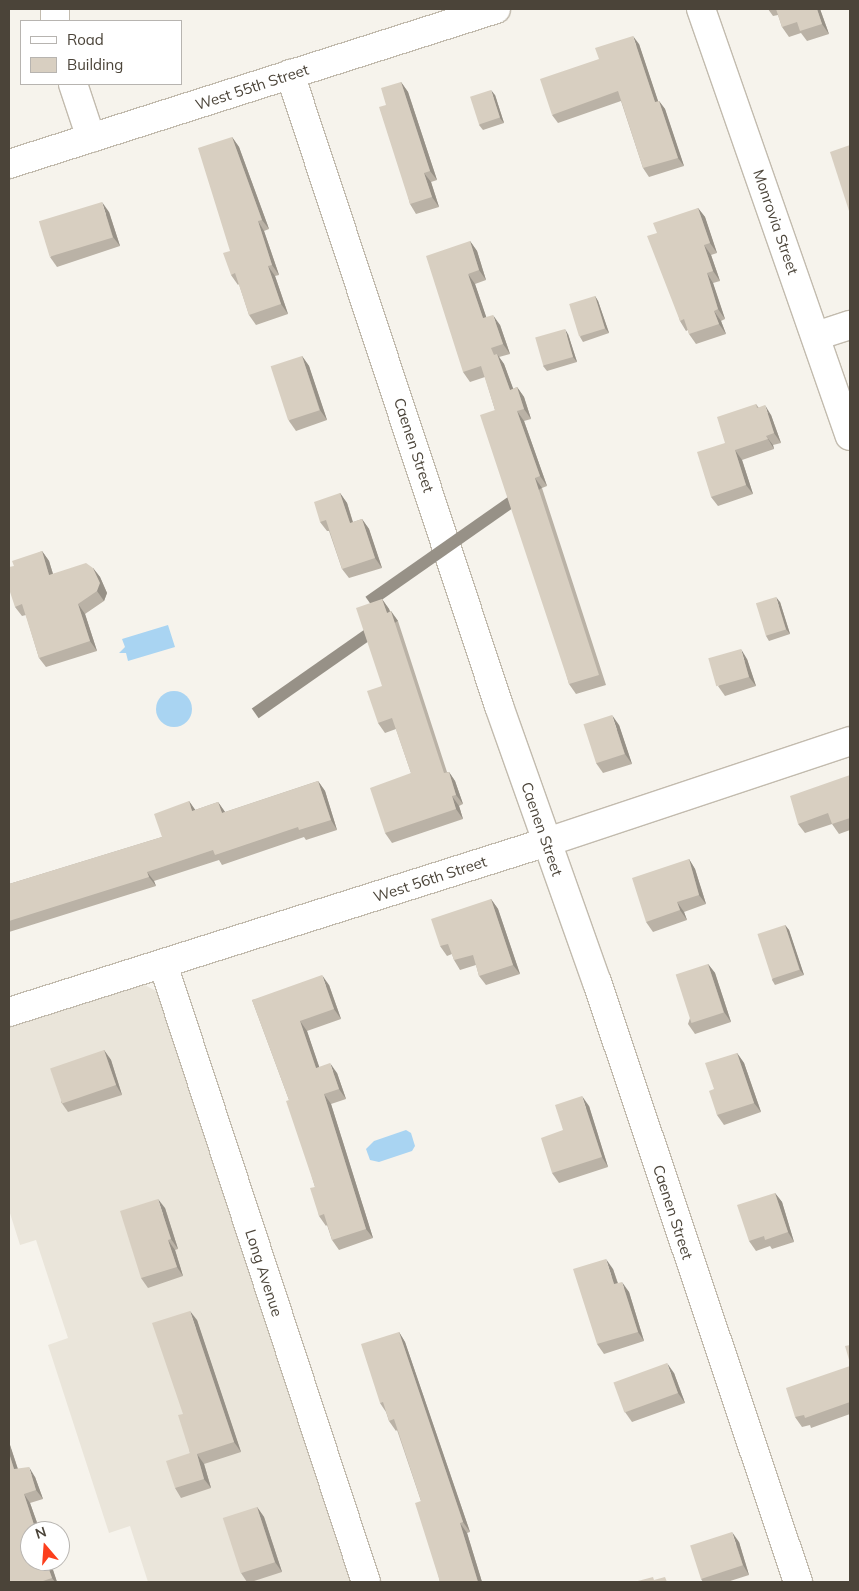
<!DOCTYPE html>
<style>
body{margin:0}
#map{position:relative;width:859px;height:1591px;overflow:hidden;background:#f6f3ec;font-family:Mulish,sans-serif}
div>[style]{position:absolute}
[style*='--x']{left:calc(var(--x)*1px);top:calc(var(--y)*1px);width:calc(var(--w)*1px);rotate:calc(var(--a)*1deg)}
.residential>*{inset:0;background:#eae5da}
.water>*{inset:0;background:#a9d4f2}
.round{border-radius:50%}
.roads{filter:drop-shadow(1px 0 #c2bbae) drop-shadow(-1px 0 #c2bbae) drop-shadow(0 1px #c2bbae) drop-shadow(0 -1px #c2bbae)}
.minor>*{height:28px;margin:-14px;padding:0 14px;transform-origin:14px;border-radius:14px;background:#fff}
.tertiary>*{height:28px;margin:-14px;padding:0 14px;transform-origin:14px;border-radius:14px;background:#fff}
.wall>*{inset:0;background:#bab2a6}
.shaded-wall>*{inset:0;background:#979187;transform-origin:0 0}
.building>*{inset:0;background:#d8cfc1;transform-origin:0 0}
span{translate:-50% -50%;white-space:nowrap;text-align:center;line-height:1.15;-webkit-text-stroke:4px #fff;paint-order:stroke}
.street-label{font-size:15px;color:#4b4439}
.frame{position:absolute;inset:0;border:10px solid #4b4439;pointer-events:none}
.legend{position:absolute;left:20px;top:20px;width:162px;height:65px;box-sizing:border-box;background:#fff;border:1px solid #b7b4b0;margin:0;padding:6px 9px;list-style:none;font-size:15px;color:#4b4439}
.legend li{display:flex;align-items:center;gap:10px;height:25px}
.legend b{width:25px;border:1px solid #b7b4b0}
.north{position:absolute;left:20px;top:1521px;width:50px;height:50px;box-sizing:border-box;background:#fff;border:1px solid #b7b4b0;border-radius:50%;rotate:342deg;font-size:14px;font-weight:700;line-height:20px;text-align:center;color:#4b4439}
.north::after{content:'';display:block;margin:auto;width:18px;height:22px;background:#fc3f1d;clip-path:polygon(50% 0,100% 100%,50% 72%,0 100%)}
</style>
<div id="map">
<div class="residential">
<div style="clip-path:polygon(141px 983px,158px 992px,165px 1002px,356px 1582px,148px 1582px,130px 1526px,109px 1533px,48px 1345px,68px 1338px,36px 1240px,20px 1245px,9px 1210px,9px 1023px)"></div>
</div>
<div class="water">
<div style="clip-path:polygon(168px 625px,175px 647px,128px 661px,126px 653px,119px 653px,125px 647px,122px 639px)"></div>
<div class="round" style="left:156px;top:691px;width:36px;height:36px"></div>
<div style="clip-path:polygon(406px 1130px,411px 1133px,415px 1146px,412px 1151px,379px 1162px,370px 1160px,366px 1149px,374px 1141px)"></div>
</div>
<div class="roads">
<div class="minor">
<div style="--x:55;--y:9;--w:12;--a:90"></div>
<div style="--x:701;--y:9;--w:452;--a:70.8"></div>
<div style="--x:290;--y:74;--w:666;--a:71.7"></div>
<div style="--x:499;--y:706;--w:293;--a:70.5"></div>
<div style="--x:597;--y:982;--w:633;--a:71.48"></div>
<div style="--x:73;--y:84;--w:57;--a:71.6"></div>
<div style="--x:816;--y:336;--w:36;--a:-18"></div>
<div style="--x:163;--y:964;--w:650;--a:71.82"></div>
<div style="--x:9;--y:1012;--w:564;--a:-17.54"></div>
<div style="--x:547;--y:842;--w:319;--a:-18.4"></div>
</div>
<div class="tertiary">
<div style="--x:9;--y:164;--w:511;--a:-17.65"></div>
</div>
</div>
<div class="wall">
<div style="clip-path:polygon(768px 9px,820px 9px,829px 34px,807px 41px,801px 33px,789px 37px,782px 27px,778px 15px,773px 16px)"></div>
<div style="clip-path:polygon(639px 44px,658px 101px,659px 101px,665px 109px,684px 166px,649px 177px,643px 168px,621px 101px,558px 123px,552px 115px)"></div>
<div style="clip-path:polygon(401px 82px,408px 92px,437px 180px,431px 182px,439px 207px,416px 214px,410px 204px,386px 105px)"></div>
<div style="clip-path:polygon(495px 95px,504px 123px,483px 130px,479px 125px)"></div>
<div style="clip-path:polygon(232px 137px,239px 147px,269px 229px,264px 231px,279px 275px,275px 276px,288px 314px,256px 325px,249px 315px,239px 284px,238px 285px,231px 275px,230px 251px)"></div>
<div style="clip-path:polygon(698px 208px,705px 217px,717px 253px,711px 255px,720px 281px,713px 283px,725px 319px,721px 321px,726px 334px,696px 344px,689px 334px,688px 330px,686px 331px,680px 321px,657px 233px)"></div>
<div style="clip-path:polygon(109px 212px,120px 246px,57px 267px,50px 257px)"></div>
<div style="clip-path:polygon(470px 241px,477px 251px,486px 280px,475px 284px,486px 317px,500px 325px,510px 354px,499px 357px,504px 364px,513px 389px,517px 387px,524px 397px,531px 419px,524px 421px,547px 486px,542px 488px,606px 685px,576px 694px,569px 684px,495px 410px,485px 377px,470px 382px,463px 372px)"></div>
<div style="clip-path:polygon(595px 296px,598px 301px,609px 333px,583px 342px,580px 337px)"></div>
<div style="clip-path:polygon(568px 334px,577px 362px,547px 371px,543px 366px)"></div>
<div style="clip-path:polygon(302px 356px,309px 366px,327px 420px,296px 431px,289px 421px)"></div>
<div style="clip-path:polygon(756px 404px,759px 408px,771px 415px,781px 443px,773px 445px,774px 449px,742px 460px,753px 494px,718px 506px,711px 497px,725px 443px)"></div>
<div style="clip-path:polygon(340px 493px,347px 503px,353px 522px,362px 519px,369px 529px,382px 568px,349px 578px,342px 569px,329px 531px,327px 531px,320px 522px)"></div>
<div style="clip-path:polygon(42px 551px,49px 561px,53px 574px,93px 568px,100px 577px,107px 593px,104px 601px,85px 614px,97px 651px,46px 667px,39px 658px,26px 615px,22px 616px,15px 607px,14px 566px)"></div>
<div style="clip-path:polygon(382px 599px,389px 609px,390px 611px,398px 621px,447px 772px,449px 772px,455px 781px,463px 804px,459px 806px,463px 819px,392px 843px,385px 833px,411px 773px,396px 729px,385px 733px,378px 723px,382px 686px)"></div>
<div style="clip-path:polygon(780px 602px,790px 634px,769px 641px,766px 636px)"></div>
<div style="clip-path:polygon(747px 659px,756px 686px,725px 696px,718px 686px)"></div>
<div style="clip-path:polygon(619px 725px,632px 764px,603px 773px,596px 763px)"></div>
<div style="clip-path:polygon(850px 775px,850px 830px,839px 834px,832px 824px,805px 833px,798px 824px)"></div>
<div style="clip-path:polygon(318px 781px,325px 791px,337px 830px,306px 840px,304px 837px,222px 865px,219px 860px,154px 881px,156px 886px,9px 932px,9px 884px,162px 837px,189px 801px,195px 810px,218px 802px,225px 812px)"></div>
<div style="clip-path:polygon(689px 859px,695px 869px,706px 904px,684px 912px,687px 920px,653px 932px,646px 922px)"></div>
<div style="clip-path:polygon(491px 899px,498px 909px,520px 974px,486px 985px,479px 976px,476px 965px,460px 970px,454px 960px,452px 954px,447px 956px,440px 946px)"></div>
<div style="clip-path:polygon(785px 925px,789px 930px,804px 975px,775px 985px,772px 980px)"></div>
<div style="clip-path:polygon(708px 964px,715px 973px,731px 1022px,695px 1034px,688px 1024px)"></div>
<div style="clip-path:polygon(329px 985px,341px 1019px,307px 1031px,319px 1067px,337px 1073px,346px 1099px,331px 1104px,373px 1238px,339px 1250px,332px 1240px,327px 1225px,326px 1226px,319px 1216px,315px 1187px,289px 1100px,252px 1000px)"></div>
<div style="clip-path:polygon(104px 1050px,111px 1060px,122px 1095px,68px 1112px,61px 1102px)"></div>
<div style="clip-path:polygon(737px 1053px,744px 1063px,761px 1112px,724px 1125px,717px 1115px,714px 1089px)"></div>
<div style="clip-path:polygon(589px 1106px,608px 1167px,559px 1183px,552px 1173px,563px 1130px)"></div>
<div style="clip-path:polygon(775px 1193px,782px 1202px,794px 1242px,772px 1249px,770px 1246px,756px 1251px,749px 1241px)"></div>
<div style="clip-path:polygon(165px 1208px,178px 1249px,175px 1250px,183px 1276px,148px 1288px,141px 1278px)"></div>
<div style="clip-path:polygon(613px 1269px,618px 1283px,629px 1292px,644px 1341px,604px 1354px,597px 1344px)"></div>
<div style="clip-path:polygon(197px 1320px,241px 1452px,204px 1464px,211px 1488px,181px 1498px,175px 1488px,190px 1453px,183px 1414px)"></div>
<div style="clip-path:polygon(399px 1332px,405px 1342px,470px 1532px,467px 1533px,482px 1582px,440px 1582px,421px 1501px,397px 1430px,396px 1431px,389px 1421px,386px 1412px,380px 1403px)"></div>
<div style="clip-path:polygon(850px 1366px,850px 1414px,811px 1428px,810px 1425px,802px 1427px,795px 1417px)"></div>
<div style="clip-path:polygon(674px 1373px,685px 1403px,632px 1422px,625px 1412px)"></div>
<div style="clip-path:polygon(9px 1442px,18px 1469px,35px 1477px,43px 1499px,30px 1503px,40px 1531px,30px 1531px,50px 1561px,57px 1582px,9px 1582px)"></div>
<div style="clip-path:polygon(257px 1507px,264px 1517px,282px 1572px,251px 1582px,247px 1582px,241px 1573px)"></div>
<div style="clip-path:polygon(739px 1542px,749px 1575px,727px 1582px,703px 1582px,701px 1579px)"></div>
</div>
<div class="shaded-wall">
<div style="clip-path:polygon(817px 9px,820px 9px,829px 34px,822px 24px)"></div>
<div style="clip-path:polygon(633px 36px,639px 44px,661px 110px,655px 102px)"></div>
<div style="clip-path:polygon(401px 82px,408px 92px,437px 180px,430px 171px)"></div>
<div style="clip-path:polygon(491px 90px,495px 95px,504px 123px,500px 118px)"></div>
<div style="clip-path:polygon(659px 101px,665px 109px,684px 166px,678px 158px)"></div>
<div style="clip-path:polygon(232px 137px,239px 147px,269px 229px,262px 220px)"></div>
<div style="clip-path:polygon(424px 173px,431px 182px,439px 207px,432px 197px)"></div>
<div style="clip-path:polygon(102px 202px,109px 212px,120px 246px,113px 237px)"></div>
<div style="clip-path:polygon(698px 208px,705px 217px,717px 253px,710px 243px)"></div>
<div style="clip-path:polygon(258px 221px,264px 231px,279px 275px,272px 265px)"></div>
<div style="clip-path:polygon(470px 241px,477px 251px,486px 280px,479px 270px)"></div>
<div style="clip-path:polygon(704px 245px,711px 255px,720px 281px,713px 271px)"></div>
<div style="clip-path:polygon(268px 266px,275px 276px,288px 314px,281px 304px)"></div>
<div style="clip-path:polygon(707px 273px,713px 283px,725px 319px,718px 309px)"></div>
<div style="clip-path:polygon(468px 274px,475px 284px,490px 328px,483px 318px)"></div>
<div style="clip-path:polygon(595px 296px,598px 301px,609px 333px,605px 328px)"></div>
<div style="clip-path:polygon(714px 311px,721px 321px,726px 334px,719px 324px)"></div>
<div style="clip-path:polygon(493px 315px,500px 325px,510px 354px,503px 344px)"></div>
<div style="clip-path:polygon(565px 329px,568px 334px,577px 362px,573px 357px)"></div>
<div style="clip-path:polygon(497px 354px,504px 364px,517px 399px,510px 390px)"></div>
<div style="clip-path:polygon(302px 356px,309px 366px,327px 420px,320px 410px)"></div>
<div style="clip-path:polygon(517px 387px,524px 397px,531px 419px,524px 409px)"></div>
<div style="clip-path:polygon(765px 405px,771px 415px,781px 443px,774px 433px)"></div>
<div style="clip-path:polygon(517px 411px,524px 421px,547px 486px,540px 476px)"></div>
<div style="clip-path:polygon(766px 436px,773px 445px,774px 449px,768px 439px)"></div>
<div style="clip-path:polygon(735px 450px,742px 460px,753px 494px,746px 485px)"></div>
<div style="left:535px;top:478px;width:12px;height:207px;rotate:55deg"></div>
<div style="clip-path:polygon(340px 493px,347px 503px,356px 533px,350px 523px)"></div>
<div style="clip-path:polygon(362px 519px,369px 529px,382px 568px,375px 558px)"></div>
<div style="clip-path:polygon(42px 551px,49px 561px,56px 584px,49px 575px)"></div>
<div style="clip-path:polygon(93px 568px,100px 577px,107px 593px,104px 601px,97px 591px)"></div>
<div style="clip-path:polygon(776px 597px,780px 602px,790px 634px,786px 629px)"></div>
<div style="clip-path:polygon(382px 599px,389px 609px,393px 622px,387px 613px)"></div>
<div style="clip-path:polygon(78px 604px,85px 614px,97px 651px,90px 641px)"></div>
<div style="left:391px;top:611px;width:12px;height:170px;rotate:55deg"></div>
<div style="clip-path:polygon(741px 649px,747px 659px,756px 686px,749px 677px)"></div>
<div style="clip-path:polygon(612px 715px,619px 725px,632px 764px,625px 754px)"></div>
<div style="clip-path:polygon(449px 772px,455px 781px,463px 804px,456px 795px)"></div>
<div style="clip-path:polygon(318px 781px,325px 791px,337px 830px,331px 820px)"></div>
<div style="clip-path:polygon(452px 796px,459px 806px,463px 819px,456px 809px)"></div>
<div style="clip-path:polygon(189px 801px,196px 811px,192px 811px)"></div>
<div style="clip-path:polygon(218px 802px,225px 812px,222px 813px)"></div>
<div style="clip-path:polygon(689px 859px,695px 869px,706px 904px,699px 895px)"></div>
<div style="clip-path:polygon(147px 872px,154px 881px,156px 886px,149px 877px)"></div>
<div style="clip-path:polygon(491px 899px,498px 909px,520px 974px,513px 965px)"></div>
<div style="clip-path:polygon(677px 902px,684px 912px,687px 920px,680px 910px)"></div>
<div style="clip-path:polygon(785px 925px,789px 930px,804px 975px,800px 970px)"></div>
<div style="clip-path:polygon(708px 964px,715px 973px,731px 1022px,724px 1012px)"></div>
<div style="clip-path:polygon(322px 975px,329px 985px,341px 1019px,334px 1009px)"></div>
<div style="clip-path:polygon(300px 1021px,307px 1031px,323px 1078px,316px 1068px)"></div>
<div style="clip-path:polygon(104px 1050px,111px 1060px,122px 1095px,116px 1085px)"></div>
<div style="clip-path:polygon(737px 1053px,744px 1063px,761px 1112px,754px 1103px)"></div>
<div style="clip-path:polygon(330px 1063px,337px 1073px,346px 1099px,339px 1089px)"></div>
<div style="clip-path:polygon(324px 1094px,331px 1104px,373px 1238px,366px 1229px)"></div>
<div style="clip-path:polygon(582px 1096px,589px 1106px,608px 1167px,602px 1157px)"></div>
<div style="clip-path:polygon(775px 1193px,782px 1202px,794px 1242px,788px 1232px)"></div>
<div style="clip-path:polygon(158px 1199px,165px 1208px,178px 1249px,171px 1239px)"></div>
<div style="clip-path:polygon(168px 1240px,175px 1250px,183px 1276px,177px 1267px)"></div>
<div style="clip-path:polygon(606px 1259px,613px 1269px,621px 1294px,614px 1284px)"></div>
<div style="clip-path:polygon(622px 1282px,629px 1292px,644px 1341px,638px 1332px)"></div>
<div style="clip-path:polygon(190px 1311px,197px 1320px,241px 1452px,234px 1442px)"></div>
<div style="clip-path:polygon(399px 1332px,405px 1342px,470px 1532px,463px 1522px)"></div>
<div style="clip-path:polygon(667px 1363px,674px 1373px,685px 1403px,678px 1393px)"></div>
<div style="clip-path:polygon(9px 1442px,21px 1479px,14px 1469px,9px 1453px)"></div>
<div style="clip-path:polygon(197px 1454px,204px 1464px,211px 1488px,204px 1479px)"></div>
<div style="clip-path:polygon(29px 1467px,35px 1477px,43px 1499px,36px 1490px)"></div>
<div style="clip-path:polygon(24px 1494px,30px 1503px,40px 1531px,36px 1531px)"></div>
<div style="clip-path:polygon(257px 1507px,264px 1517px,282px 1572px,275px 1562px)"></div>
<div style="clip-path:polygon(460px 1523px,467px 1533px,482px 1582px,478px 1582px)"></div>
<div style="clip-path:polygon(732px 1532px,739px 1542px,749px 1575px,743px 1565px)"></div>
<div style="clip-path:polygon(46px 1561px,50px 1561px,57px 1582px,55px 1582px,52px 1578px)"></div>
</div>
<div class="building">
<div style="clip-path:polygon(776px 9px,817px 9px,822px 24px,800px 31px,797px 22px,782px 27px)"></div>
<div style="clip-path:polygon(633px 36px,655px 102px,659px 101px,678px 158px,643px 168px,618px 91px,552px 115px,540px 79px,599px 59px,595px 48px)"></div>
<div style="clip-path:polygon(401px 82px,430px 171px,424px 173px,432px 197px,410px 204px,379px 107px,386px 105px,381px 88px)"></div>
<div style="left:491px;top:90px;width:29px;height:22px;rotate:72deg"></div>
<div style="clip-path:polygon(232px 137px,262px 220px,258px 221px,272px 265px,268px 266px,281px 304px,249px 315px,235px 273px,231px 275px,223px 253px,230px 251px,198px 148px)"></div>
<div style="clip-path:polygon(850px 145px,850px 214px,830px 152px)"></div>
<div style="left:102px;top:202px;width:37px;height:66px;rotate:73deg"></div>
<div style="clip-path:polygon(698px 208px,710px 243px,704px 245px,713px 271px,707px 273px,718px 309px,714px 311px,719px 324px,689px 334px,684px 319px,680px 321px,647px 236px,657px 233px,653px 223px)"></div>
<div style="clip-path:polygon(470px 241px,479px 270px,468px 274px,483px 318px,493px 315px,503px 344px,491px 348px,494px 355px,497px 354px,510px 390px,517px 387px,524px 409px,517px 411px,540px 476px,535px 478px,599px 675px,569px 684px,480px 415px,495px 410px,481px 366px,463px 372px,426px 256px)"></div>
<div style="left:595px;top:296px;width:34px;height:27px;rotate:73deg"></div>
<div style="left:565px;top:329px;width:29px;height:31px;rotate:74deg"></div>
<div style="left:302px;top:356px;width:57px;height:33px;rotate:72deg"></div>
<div style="clip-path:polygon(756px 404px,757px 408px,765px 405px,774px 433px,766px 436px,768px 439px,735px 450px,746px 485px,711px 497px,697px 452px,725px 443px,717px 417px)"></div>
<div style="clip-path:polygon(340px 493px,350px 523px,362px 519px,375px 558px,342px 569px,326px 520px,320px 522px,314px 502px)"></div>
<div style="clip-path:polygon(42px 551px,49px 575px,86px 563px,93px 568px,100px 583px,97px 591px,78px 604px,90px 641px,39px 658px,22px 604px,15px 607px,9px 589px,9px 567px,14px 566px,12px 561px)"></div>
<div style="left:776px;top:597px;width:34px;height:21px;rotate:73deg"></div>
<div style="clip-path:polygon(382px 599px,387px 613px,391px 611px,444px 773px,449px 772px,456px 795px,452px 796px,456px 809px,385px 833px,370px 788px,411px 773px,392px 718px,378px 723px,367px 691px,382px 686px,356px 608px)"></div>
<div style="left:741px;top:649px;width:29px;height:34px;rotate:74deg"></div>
<div style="left:612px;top:715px;width:41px;height:30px;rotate:72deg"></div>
<div style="clip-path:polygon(850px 775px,850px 818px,832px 824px,828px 813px,798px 824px,790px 796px)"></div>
<div style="clip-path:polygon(318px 781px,331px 820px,299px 830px,298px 827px,215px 855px,213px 850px,147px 872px,149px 877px,9px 921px,9px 884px,162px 837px,154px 814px,189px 801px,192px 811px,218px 802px,222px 813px)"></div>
<div style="clip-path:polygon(689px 859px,699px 895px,677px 902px,680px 910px,646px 922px,632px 878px)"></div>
<div style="clip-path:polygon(491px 899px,513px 965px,479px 976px,473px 955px,454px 960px,448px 944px,440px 946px,431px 919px)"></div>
<div style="left:785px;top:925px;width:47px;height:29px;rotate:72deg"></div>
<div style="left:708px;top:964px;width:51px;height:34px;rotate:72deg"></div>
<div style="clip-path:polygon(322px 975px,334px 1009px,300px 1021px,316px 1068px,330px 1063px,339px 1089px,324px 1094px,366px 1229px,332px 1240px,324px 1214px,319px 1216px,310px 1188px,315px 1187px,286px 1101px,289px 1100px,252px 1000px)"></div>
<div style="left:104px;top:1050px;width:37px;height:57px;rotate:71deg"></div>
<div style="clip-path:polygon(737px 1053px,754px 1103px,717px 1115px,709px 1091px,714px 1089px,705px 1063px)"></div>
<div style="clip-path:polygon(582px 1096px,602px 1157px,552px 1173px,541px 1138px,563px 1130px,555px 1105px)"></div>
<div style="clip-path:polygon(775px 1193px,788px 1232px,765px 1240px,764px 1236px,749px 1241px,737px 1205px)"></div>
<div style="clip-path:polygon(158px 1199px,171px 1239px,168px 1240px,177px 1267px,141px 1278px,120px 1211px)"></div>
<div style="clip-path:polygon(606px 1259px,614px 1284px,622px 1282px,638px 1332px,597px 1344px,573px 1269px)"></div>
<div style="clip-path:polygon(190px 1311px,234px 1442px,197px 1454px,204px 1479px,175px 1488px,166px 1461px,190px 1453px,178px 1415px,183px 1414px,152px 1323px)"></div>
<div style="clip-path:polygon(399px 1332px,463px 1522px,460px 1523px,478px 1582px,440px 1582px,415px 1503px,421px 1501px,394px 1419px,389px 1421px,383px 1402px,380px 1403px,361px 1344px)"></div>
<div style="clip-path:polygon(850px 1345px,850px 1363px,845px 1346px)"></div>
<div style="left:667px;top:1363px;width:32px;height:57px;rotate:70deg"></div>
<div style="clip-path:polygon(850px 1366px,850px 1402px,805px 1418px,804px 1415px,795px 1417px,786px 1388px)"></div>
<div style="clip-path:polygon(9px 1453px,14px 1469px,29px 1467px,36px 1490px,24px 1494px,36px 1531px,30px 1531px,30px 1561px,46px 1561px,52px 1578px,40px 1582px,9px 1582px)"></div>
<div style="left:257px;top:1507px;width:58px;height:36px;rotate:72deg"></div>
<div style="left:732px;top:1532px;width:35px;height:44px;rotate:72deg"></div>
<div style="clip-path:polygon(653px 1577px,654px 1580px,665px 1577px,667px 1582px,634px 1582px)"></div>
</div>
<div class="street-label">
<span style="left:252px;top:87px;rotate:-18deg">West 55th Street</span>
<span style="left:776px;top:222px;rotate:71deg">Monrovia Street</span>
<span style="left:414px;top:445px;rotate:72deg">Caenen Street</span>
<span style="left:542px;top:829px;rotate:71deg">Caenen Street</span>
<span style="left:430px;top:879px;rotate:-18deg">West 56th Street</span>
<span style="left:673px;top:1212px;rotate:72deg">Caenen Street</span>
<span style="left:264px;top:1273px;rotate:72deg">Long Avenue</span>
</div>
<div class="frame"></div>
<ul class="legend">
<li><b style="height:6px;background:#fff"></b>Road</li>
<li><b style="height:14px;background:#d8cfc1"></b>Building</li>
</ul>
<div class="north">N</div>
</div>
